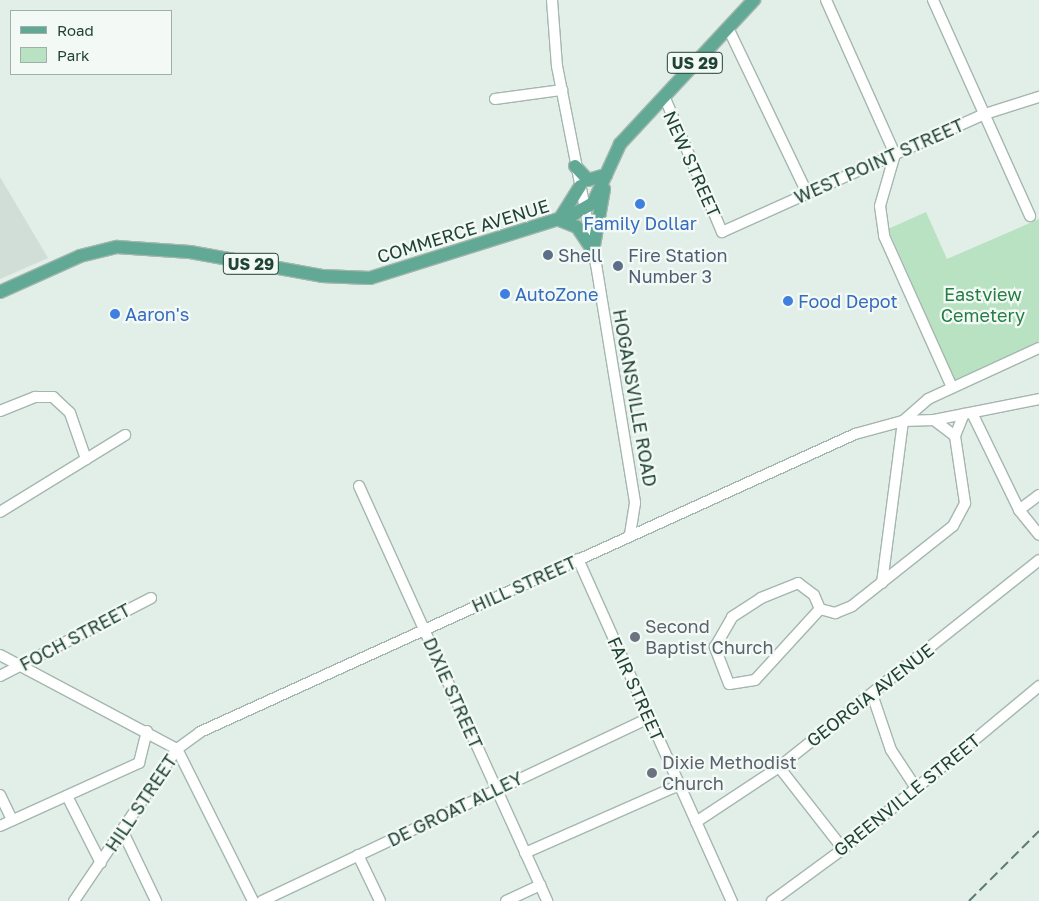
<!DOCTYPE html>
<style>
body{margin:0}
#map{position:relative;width:1039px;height:901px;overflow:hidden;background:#e2eee8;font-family:"Golos Text",sans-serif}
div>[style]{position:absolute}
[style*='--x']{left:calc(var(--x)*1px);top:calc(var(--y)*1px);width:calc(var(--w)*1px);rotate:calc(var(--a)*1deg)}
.built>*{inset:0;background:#d0ded7}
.green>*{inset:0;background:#b9e2c2}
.roads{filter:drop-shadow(1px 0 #a4b7af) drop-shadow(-1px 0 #a4b7af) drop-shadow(0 1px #a4b7af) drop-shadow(0 -1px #a4b7af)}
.minor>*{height:10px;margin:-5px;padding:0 5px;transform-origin:5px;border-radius:5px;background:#fff}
.major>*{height:12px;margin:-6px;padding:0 6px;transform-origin:6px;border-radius:6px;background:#61a994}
.rail>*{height:2px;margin-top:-1px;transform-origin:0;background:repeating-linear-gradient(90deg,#5a7d72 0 10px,transparent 0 15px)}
.dots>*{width:14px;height:14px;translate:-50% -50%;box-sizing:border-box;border:2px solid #f3faf6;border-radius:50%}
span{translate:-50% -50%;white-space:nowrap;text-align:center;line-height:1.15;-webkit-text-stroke:4.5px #f3faf6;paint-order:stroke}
.shield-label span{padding:1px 4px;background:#f3faf6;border:1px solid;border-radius:4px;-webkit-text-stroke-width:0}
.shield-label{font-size:16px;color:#204237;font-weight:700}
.street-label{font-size:18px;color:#204237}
.shop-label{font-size:18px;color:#366cbe}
.left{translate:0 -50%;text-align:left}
.service-label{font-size:18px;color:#4e5e75}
.park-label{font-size:18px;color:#257d44}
.worship-label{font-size:18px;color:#5b616d}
.legend{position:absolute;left:10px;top:10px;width:162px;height:65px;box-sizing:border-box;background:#f3faf6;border:1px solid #9fb0aa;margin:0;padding:6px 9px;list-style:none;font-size:15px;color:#204237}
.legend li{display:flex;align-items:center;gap:10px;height:25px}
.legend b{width:25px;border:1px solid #9fb0aa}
</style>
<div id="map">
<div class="built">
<div style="clip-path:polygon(0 177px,48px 258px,0 279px)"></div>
</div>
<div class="green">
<div style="clip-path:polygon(926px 212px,947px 259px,1039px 219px,1039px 342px,955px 380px,888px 229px)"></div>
</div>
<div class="roads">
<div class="minor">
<div style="--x:552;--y:0;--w:66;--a:85.7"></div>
<div style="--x:557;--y:66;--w:202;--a:78.9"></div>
<div style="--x:596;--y:264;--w:242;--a:80.7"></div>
<div style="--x:635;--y:503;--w:32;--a:99"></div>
<div style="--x:826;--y:0;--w:169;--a:65.9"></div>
<div style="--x:895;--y:154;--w:54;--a:106.1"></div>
<div style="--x:880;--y:206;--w:30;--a:82"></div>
<div style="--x:884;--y:236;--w:166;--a:65.8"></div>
<div style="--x:933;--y:0;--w:237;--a:65.8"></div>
<div style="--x:728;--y:28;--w:183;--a:64.4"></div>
<div style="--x:664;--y:96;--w:148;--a:66.9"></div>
<div style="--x:722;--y:232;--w:288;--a:-24.2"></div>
<div style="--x:985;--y:114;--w:57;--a:-17.5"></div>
<div style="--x:495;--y:99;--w:68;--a:-7.7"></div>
<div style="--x:0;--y:411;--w:38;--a:-22"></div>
<div style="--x:35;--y:397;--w:18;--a:0"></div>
<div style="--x:53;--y:397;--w:23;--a:43"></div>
<div style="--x:70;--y:413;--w:49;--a:70.8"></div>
<div style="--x:972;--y:413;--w:108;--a:64.1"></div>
<div style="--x:1019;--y:510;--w:32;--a:51"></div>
<div style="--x:903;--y:421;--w:33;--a:-41"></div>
<div style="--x:928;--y:399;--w:122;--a:-24.7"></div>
<div style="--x:955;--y:436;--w:24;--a:-68"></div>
<div style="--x:359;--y:486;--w:456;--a:65.6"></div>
<div style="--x:1019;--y:510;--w:25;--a:-37"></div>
<div style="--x:0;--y:512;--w:147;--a:-31.6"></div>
<div style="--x:578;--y:559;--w:375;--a:65.8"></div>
<div style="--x:882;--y:583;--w:163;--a:-82.6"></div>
<div style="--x:820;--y:609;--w:96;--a:132.5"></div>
<div style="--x:755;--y:680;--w:26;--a:171"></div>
<div style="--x:729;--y:684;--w:40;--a:-111"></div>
<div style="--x:715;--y:647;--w:34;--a:-60"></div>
<div style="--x:732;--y:617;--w:35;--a:-33"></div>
<div style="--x:761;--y:598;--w:40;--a:-22"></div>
<div style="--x:798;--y:583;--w:20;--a:37"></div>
<div style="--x:814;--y:595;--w:15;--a:67"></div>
<div style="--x:820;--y:609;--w:16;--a:15"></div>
<div style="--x:835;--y:613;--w:18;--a:-22"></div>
<div style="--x:852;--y:606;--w:129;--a:-38.4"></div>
<div style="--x:953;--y:526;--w:26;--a:-62"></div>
<div style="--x:965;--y:503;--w:68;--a:-98.5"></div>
<div style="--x:955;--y:436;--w:26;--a:-143"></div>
<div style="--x:0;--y:655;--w:200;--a:28"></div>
<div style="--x:177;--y:749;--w:170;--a:63.4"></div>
<div style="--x:0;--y:676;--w:170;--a:-27.3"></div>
<div style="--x:872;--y:694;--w:59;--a:71.3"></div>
<div style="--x:891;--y:750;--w:45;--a:56.7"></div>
<div style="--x:779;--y:767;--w:104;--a:52"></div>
<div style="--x:0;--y:795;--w:28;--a:64"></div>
<div style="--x:67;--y:796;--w:75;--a:63.1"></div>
<div style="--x:696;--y:822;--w:100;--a:-33.5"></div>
<div style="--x:779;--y:767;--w:332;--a:-38.5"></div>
<div style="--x:0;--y:826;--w:153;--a:-24.4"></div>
<div style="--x:139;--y:763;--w:33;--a:-76"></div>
<div style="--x:122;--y:830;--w:79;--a:64.4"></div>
<div style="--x:525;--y:853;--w:168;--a:-23.8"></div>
<div style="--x:358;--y:855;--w:51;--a:64.4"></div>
<div style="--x:74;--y:901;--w:184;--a:-55.9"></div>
<div style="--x:177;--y:749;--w:29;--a:-36"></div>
<div style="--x:200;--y:732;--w:720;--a:-24.46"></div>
<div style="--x:855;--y:434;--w:50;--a:-15.2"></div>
<div style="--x:903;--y:421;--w:31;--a:-2"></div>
<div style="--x:934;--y:420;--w:107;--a:-11.3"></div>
<div style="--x:262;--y:901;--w:428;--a:-25.3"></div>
<div style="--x:506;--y:901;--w:38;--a:-25"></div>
<div style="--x:772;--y:901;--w:88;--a:-36.2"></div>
<div style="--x:843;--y:849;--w:255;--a:-39.7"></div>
</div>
<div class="major">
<div style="--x:575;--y:166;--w:19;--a:47"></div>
<div style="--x:588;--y:180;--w:19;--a:-16"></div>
<div style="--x:559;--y:220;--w:19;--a:21"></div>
<div style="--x:577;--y:227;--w:29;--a:56"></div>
<div style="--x:559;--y:220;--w:40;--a:-58"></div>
<div style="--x:593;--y:251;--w:63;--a:-79.9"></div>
<div style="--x:0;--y:292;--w:88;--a:-24.2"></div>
<div style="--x:80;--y:256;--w:38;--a:-14"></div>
<div style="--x:117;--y:247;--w:73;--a:3.9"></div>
<div style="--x:190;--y:252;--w:134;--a:10.3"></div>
<div style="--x:322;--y:276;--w:48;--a:2.4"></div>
<div style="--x:370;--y:278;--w:214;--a:-17.4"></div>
<div style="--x:574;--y:214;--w:22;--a:-30"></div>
<div style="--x:593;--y:203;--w:65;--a:-65.4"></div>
<div style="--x:620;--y:144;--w:197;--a:-47.1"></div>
</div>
</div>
<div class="rail">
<div style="--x:969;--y:901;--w:99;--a:-45"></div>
</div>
<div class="dots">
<div style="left:640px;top:204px;background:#3f7fe0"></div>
<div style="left:548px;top:255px;background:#5c6f8a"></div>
<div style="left:618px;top:266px;background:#5c6f8a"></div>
<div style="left:505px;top:294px;background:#3f7fe0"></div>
<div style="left:788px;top:301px;background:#3f7fe0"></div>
<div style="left:115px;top:314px;background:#3f7fe0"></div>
<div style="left:635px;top:637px;background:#6b7280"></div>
<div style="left:652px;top:773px;background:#6b7280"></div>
</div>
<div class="shield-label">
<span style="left:695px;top:63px">US 29</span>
<span style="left:251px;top:264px">US 29</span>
</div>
<div class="street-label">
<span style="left:879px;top:161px;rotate:-24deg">WEST POINT STREET</span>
<span style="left:692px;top:164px;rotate:66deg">NEW STREET</span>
<span style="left:463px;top:231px;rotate:-17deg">COMMERCE AVENUE</span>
<span style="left:635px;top:398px;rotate:80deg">HOGANSVILLE ROAD</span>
<span style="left:524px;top:584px;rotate:-24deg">HILL STREET</span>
<span style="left:75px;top:637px;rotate:-28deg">FOCH STREET</span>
<span style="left:636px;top:689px;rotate:66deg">FAIR STREET</span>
<span style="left:453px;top:693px;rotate:66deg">DIXIE STREET</span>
<span style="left:870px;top:695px;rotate:-38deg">GEORGIA AVENUE</span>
<span style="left:907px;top:795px;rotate:-39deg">GREENVILLE STREET</span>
<span style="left:141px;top:803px;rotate:-56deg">HILL STREET</span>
<span style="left:455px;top:809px;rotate:-26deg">DE GROAT ALLEY</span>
</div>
<div class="shop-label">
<span style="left:640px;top:223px">Family Dollar</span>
<span class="left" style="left:515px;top:294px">AutoZone</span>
<span class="left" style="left:798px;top:301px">Food Depot</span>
<span class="left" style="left:125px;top:314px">Aaron's</span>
</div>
<div class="service-label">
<span class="left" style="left:558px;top:255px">Shell</span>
<span class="left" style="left:628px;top:266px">Fire Station<br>Number 3</span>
</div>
<div class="park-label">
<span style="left:983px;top:305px">Eastview<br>Cemetery</span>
</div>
<div class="worship-label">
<span class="left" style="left:645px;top:637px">Second<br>Baptist Church</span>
<span class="left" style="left:662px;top:773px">Dixie Methodist<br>Church</span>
</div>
<ul class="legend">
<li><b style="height:6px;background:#61a994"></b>Road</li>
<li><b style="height:14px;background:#b9e2c2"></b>Park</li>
</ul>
</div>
